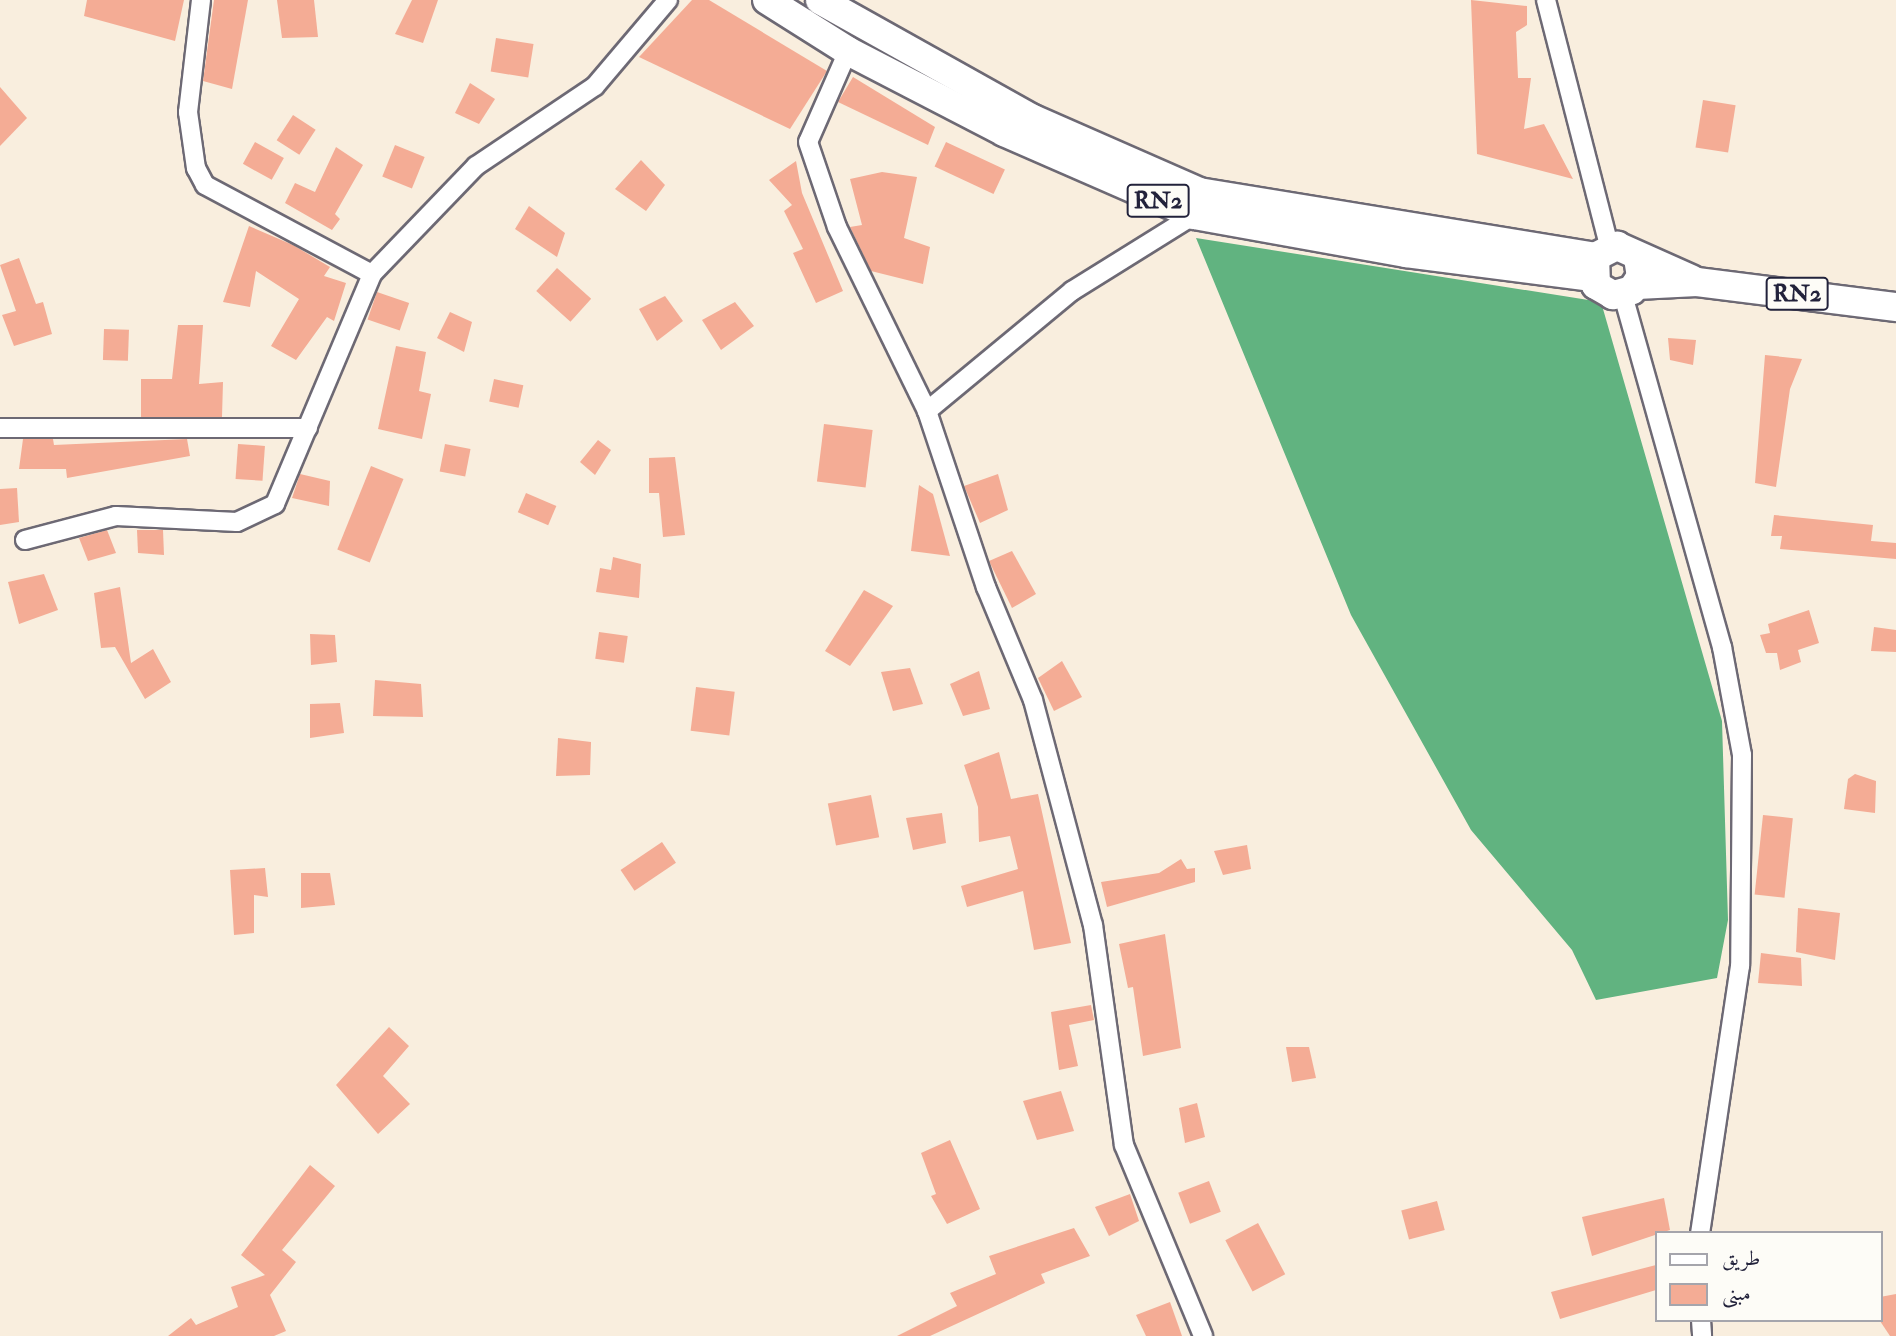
<!DOCTYPE html>
<meta charset="utf-8">
<style>
body{margin:0}
#map{position:relative;width:1896px;height:1336px;overflow:hidden;background:#f9eede;font-family:"IM FELL Double Pica",Amiri,serif}
div>[style]{position:absolute}
[style*='--x']{left:calc(var(--x)*1px);top:calc(var(--y)*1px);width:calc(var(--w)*1px);rotate:calc(var(--a)*1deg)}
.forest>*{inset:0;background:#61b380}
.building>*{inset:0;background:#f4ac95;transform-origin:0 0}
.roads{filter:drop-shadow(2px 0 #6d6974) drop-shadow(-2px 0 #6d6974) drop-shadow(0 2px #6d6974) drop-shadow(0 -2px #6d6974)}
.minor>*{height:18px;margin:-9px;padding:0 9px;transform-origin:9px;border-radius:9px;background:#fff}
.trunk>*{height:28px;margin:-14px;padding:0 14px;transform-origin:14px;border-radius:14px;background:#fff}
span{translate:-50% -50%;white-space:nowrap;text-align:center;line-height:1.15;-webkit-text-stroke:7px #fdfcf7;paint-order:stroke}
.shield-label span{padding:2px 5px;background:#fdfcf7;border:2px solid;border-radius:5px;-webkit-text-stroke-width:0}
.shield-label{font-size:23px;color:#22223b;font-weight:700}
.legend{position:absolute;left:1655px;top:1231px;width:228px;height:91px;box-sizing:border-box;background:#fdfcf7;border:2px solid #a5a5ac;margin:0;padding:9px 12px;list-style:none;font-size:21px;color:#22223b}
.legend li{display:flex;align-items:center;gap:14px;height:35px}
.legend b{width:35px;border:2px solid #a5a5ac}
</style>
<div id="map">
<div class="forest">
<div style="clip-path:polygon(1196px 238px,1601px 302px,1722px 721px,1728px 920px,1717px 978px,1596px 1000px,1572px 950px,1471px 830px,1351px 615px)"></div>
</div>
<div class="building">
<div style="clip-path:polygon(87px 0,184px 0,175px 41px,84px 16px)"></div>
<div style="clip-path:polygon(214px 0,248px 0,232px 89px,203px 81px)"></div>
<div style="clip-path:polygon(277px 0,314px 0,318px 37px,282px 38px)"></div>
<div style="clip-path:polygon(412px 0,438px 0,423px 43px,395px 34px)"></div>
<div style="clip-path:polygon(692px 0,709px 0,827px 71px,790px 129px,639px 57px)"></div>
<div style="clip-path:polygon(1471px 0,1527px 6px,1527px 25px,1516px 32px,1518px 78px,1531px 78px,1524px 129px,1544px 124px,1573px 179px,1477px 154px)"></div>
<div style="left:496px;top:38px;width:38px;height:34px;rotate:9deg"></div>
<div style="clip-path:polygon(853px 77px,935px 127px,928px 145px,838px 102px)"></div>
<div style="clip-path:polygon(470px 83px,495px 99px,479px 124px,455px 113px)"></div>
<div style="clip-path:polygon(0 87px,27px 118px,0 146px)"></div>
<div style="left:1703px;top:100px;width:33px;height:48px;rotate:9deg"></div>
<div style="left:293px;top:115px;width:27px;height:30px;rotate:33deg"></div>
<div style="left:255px;top:142px;width:33px;height:25px;rotate:29deg"></div>
<div style="left:946px;top:142px;width:65px;height:27px;rotate:25deg"></div>
<div style="left:395px;top:145px;width:32px;height:34px;rotate:22deg"></div>
<div style="clip-path:polygon(336px 147px,363px 165px,335px 214px,340px 219px,332px 230px,285px 203px,295px 183px,315px 192px)"></div>
<div style="clip-path:polygon(641px 160px,665px 185px,646px 211px,615px 189px)"></div>
<div style="clip-path:polygon(796px 161px,802px 193px,843px 291px,816px 303px,793px 253px,803px 249px,784px 211px,792px 205px,769px 180px)"></div>
<div style="clip-path:polygon(882px 172px,917px 177px,904px 238px,930px 247px,923px 284px,871px 271px,850px 227px,862px 225px,850px 179px)"></div>
<div style="clip-path:polygon(529px 206px,565px 233px,557px 257px,515px 229px)"></div>
<div style="clip-path:polygon(249px 226px,293px 245px,330px 267px,324px 276px,346px 283px,334px 321px,327px 317px,296px 360px,271px 346px,299px 299px,256px 271px,250px 307px,223px 302px)"></div>
<div style="clip-path:polygon(19px 258px,36px 304px,43px 302px,52px 334px,14px 346px,2px 315px,16px 311px,0 265px)"></div>
<div style="left:557px;top:268px;width:46px;height:31px;rotate:42deg"></div>
<div style="left:377px;top:292px;width:34px;height:29px;rotate:19deg"></div>
<div style="clip-path:polygon(665px 296px,683px 321px,657px 341px,639px 309px)"></div>
<div style="clip-path:polygon(735px 302px,754px 326px,721px 350px,702px 320px)"></div>
<div style="clip-path:polygon(450px 312px,472px 322px,464px 352px,437px 338px)"></div>
<div style="clip-path:polygon(178px 325px,203px 325px,199px 384px,223px 382px,222px 417px,141px 417px,141px 379px,172px 379px)"></div>
<div style="left:104px;top:329px;width:25px;height:31px;rotate:2deg"></div>
<div style="clip-path:polygon(1668px 338px,1696px 340px,1693px 365px,1670px 360px)"></div>
<div style="clip-path:polygon(396px 346px,426px 352px,419px 391px,431px 394px,422px 439px,378px 429px)"></div>
<div style="clip-path:polygon(1765px 355px,1802px 359px,1790px 389px,1776px 487px,1755px 483px)"></div>
<div style="left:494px;top:379px;width:30px;height:23px;rotate:12deg"></div>
<div style="left:824px;top:424px;width:49px;height:58px;rotate:7deg"></div>
<div style="clip-path:polygon(23px 439px,53px 439px,54px 445px,187px 439px,190px 456px,67px 478px,66px 469px,19px 469px)"></div>
<div style="clip-path:polygon(598px 440px,611px 450px,595px 475px,580px 462px)"></div>
<div style="left:238px;top:444px;width:27px;height:35px;rotate:4deg"></div>
<div style="left:445px;top:444px;width:26px;height:28px;rotate:11deg"></div>
<div style="clip-path:polygon(675px 457px,685px 535px,663px 537px,659px 493px,649px 493px,649px 458px)"></div>
<div style="left:371px;top:466px;width:35px;height:90px;rotate:22deg"></div>
<div style="clip-path:polygon(300px 474px,330px 481px,329px 506px,292px 498px)"></div>
<div style="clip-path:polygon(998px 474px,1008px 510px,980px 523px,964px 486px)"></div>
<div style="clip-path:polygon(919px 485px,933px 494px,950px 556px,911px 551px)"></div>
<div style="clip-path:polygon(17px 488px,19px 522px,0 525px,0 489px)"></div>
<div style="left:526px;top:493px;width:33px;height:21px;rotate:23deg"></div>
<div style="clip-path:polygon(1774px 515px,1873px 525px,1871px 541px,1896px 543px,1896px 559px,1780px 549px,1782px 536px,1771px 536px)"></div>
<div style="clip-path:polygon(107px 530px,116px 553px,88px 561px,79px 538px)"></div>
<div style="clip-path:polygon(137px 530px,163px 530px,164px 555px,138px 553px)"></div>
<div style="clip-path:polygon(1012px 551px,1036px 594px,1012px 608px,989px 561px)"></div>
<div style="clip-path:polygon(613px 557px,641px 564px,639px 598px,596px 592px,600px 568px,611px 570px)"></div>
<div style="clip-path:polygon(44px 574px,58px 610px,19px 624px,8px 582px)"></div>
<div style="clip-path:polygon(120px 587px,131px 663px,153px 649px,171px 682px,145px 699px,115px 647px,101px 648px,94px 593px)"></div>
<div style="clip-path:polygon(864px 590px,893px 606px,850px 666px,825px 651px)"></div>
<div style="clip-path:polygon(1809px 610px,1819px 643px,1798px 650px,1801px 662px,1780px 670px,1777px 653px,1766px 653px,1760px 635px,1770px 633px,1768px 624px)"></div>
<div style="clip-path:polygon(1874px 627px,1896px 630px,1896px 652px,1871px 651px)"></div>
<div style="left:599px;top:632px;width:29px;height:27px;rotate:8deg"></div>
<div style="clip-path:polygon(310px 634px,335px 635px,337px 662px,311px 665px)"></div>
<div style="clip-path:polygon(1062px 661px,1082px 697px,1054px 711px,1038px 678px)"></div>
<div style="clip-path:polygon(910px 668px,923px 704px,893px 711px,881px 672px)"></div>
<div style="clip-path:polygon(979px 671px,990px 709px,963px 716px,950px 684px)"></div>
<div style="clip-path:polygon(375px 680px,421px 684px,423px 717px,373px 716px)"></div>
<div style="left:696px;top:687px;width:39px;height:44px;rotate:7deg"></div>
<div style="clip-path:polygon(340px 703px,344px 733px,310px 738px,310px 704px)"></div>
<div style="clip-path:polygon(558px 738px,591px 742px,590px 775px,556px 776px)"></div>
<div style="clip-path:polygon(999px 752px,1011px 799px,1038px 794px,1071px 943px,1034px 950px,1023px 891px,967px 907px,961px 886px,1018px 869px,1010px 836px,979px 842px,978px 807px,964px 765px)"></div>
<div style="clip-path:polygon(1855px 774px,1876px 781px,1875px 813px,1844px 809px,1848px 779px)"></div>
<div style="left:871px;top:795px;width:43px;height:44px;rotate:79deg"></div>
<div style="clip-path:polygon(942px 813px,946px 843px,913px 850px,906px 818px)"></div>
<div style="left:1763px;top:815px;width:30px;height:80px;rotate:6deg"></div>
<div style="left:662px;top:842px;width:25px;height:50px;rotate:56deg"></div>
<div style="clip-path:polygon(1247px 845px,1251px 869px,1223px 875px,1214px 851px)"></div>
<div style="clip-path:polygon(1181px 859px,1187px 869px,1195px 868px,1195px 882px,1107px 907px,1101px 882px,1159px 873px)"></div>
<div style="clip-path:polygon(265px 868px,268px 897px,254px 895px,254px 933px,234px 935px,230px 870px)"></div>
<div style="clip-path:polygon(301px 873px,330px 873px,335px 905px,301px 908px)"></div>
<div style="clip-path:polygon(1798px 908px,1840px 913px,1835px 960px,1796px 952px)"></div>
<div style="clip-path:polygon(1165px 934px,1181px 1048px,1143px 1056px,1133px 987px,1128px 988px,1119px 944px)"></div>
<div style="clip-path:polygon(1761px 953px,1801px 958px,1802px 986px,1758px 983px)"></div>
<div style="clip-path:polygon(1091px 1005px,1094px 1020px,1069px 1025px,1078px 1066px,1059px 1070px,1051px 1012px)"></div>
<div style="clip-path:polygon(389px 1027px,409px 1046px,383px 1076px,410px 1104px,378px 1134px,336px 1085px)"></div>
<div style="clip-path:polygon(1286px 1047px,1309px 1047px,1316px 1078px,1292px 1082px)"></div>
<div style="clip-path:polygon(1061px 1091px,1074px 1131px,1037px 1140px,1023px 1101px)"></div>
<div style="clip-path:polygon(1197px 1103px,1205px 1137px,1185px 1143px,1179px 1108px)"></div>
<div style="clip-path:polygon(950px 1140px,980px 1209px,947px 1224px,931px 1196px,936px 1194px,921px 1153px)"></div>
<div style="clip-path:polygon(310px 1165px,335px 1186px,282px 1250px,296px 1262px,270px 1295px,286px 1331px,274px 1336px,168px 1336px,191px 1318px,196px 1325px,238px 1307px,231px 1287px,265px 1275px,241px 1255px)"></div>
<div style="left:1209px;top:1181px;width:33px;height:33px;rotate:69deg"></div>
<div style="clip-path:polygon(1130px 1194px,1139px 1221px,1109px 1236px,1095px 1207px)"></div>
<div style="clip-path:polygon(1664px 1198px,1670px 1230px,1592px 1256px,1582px 1217px)"></div>
<div style="left:1437px;top:1201px;width:30px;height:37px;rotate:75deg"></div>
<div style="left:1258px;top:1223px;width:58px;height:37px;rotate:62deg"></div>
<div style="clip-path:polygon(1074px 1228px,1090px 1256px,1041px 1274px,1045px 1283px,930px 1336px,897px 1336px,957px 1306px,950px 1293px,996px 1274px,989px 1256px)"></div>
<div style="clip-path:polygon(1656px 1265px,1656px 1290px,1560px 1319px,1551px 1292px)"></div>
<div style="clip-path:polygon(1896px 1294px,1896px 1336px,1890px 1336px,1880px 1321px,1880px 1297px)"></div>
<div style="clip-path:polygon(1170px 1302px,1182px 1336px,1146px 1336px,1136px 1315px)"></div>
</div>
<div class="roads">
<div class="minor">
<div style="--x:201;--y:0;--w:113;--a:96.6"></div>
<div style="--x:188;--y:112;--w:57;--a:81.9"></div>
<div style="--x:196;--y:168;--w:19;--a:62"></div>
<div style="--x:205;--y:185;--w:189;--a:28.1"></div>
<div style="--x:1546;--y:0;--w:254;--a:75.6"></div>
<div style="--x:848;--y:51;--w:99;--a:113.7"></div>
<div style="--x:808;--y:142;--w:90;--a:71.2"></div>
<div style="--x:837;--y:227;--w:205;--a:63.9"></div>
<div style="--x:927;--y:411;--w:186;--a:71.5"></div>
<div style="--x:986;--y:587;--w:122;--a:67.4"></div>
<div style="--x:1033;--y:700;--w:233;--a:75.1"></div>
<div style="--x:1093;--y:925;--w:222;--a:82"></div>
<div style="--x:1124;--y:1145;--w:207;--a:67.5"></div>
<div style="--x:1623;--y:295;--w:366;--a:74.3"></div>
<div style="--x:1722;--y:647;--w:110;--a:79.5"></div>
<div style="--x:1742;--y:755;--w:211;--a:90.5"></div>
<div style="--x:1740;--y:966;--w:270;--a:98.5"></div>
<div style="--x:927;--y:411;--w:188;--a:-39.6"></div>
<div style="--x:1072;--y:291;--w:144;--a:-31.9"></div>
<div style="--x:0;--y:428;--w:308;--a:0"></div>
<div style="--x:25;--y:540;--w:94;--a:-14.8"></div>
<div style="--x:116;--y:516;--w:121;--a:2.8"></div>
<div style="--x:237;--y:522;--w:42;--a:-25.3"></div>
<div style="--x:275;--y:504;--w:250;--a:-67.1"></div>
<div style="--x:372;--y:274;--w:150;--a:-46.1"></div>
<div style="--x:476;--y:166;--w:143;--a:-33.9"></div>
<div style="--x:595;--y:86;--w:113;--a:-49.7"></div>
<div style="--x:1701;--y:1320;--w:16;--a:86"></div>
</div>
<div class="trunk">
<div style="--x:767;--y:0;--w:96;--a:32.2"></div>
<div style="--x:848;--y:51;--w:176;--a:27.4"></div>
<div style="--x:1004;--y:132;--w:207;--a:23.6"></div>
<div style="--x:1194;--y:215;--w:215;--a:10.2"></div>
<div style="--x:1406;--y:253;--w:188;--a:7.4"></div>
<div style="--x:820;--y:0;--w:244;--a:29.2"></div>
<div style="--x:1033;--y:119;--w:181;--a:23.7"></div>
<div style="--x:1199;--y:192;--w:401;--a:9.3"></div>
<div style="--x:1638;--y:258;--w:18;--a:81"></div>
<div style="--x:1641;--y:276;--w:17;--a:123"></div>
<div style="--x:1632;--y:290;--w:20;--a:165"></div>
<div style="--x:1613;--y:295;--w:20;--a:-150"></div>
<div style="--x:1596;--y:285;--w:28;--a:-92"></div>
<div style="--x:1595;--y:257;--w:25;--a:-27"></div>
<div style="--x:1617;--y:246;--w:81;--a:24"></div>
<div style="--x:1637;--y:285;--w:60;--a:-2.9"></div>
<div style="--x:1697;--y:282;--w:201;--a:7.2"></div>
</div>
</div>
<div class="shield-label">
<span style="left:1158px;top:201px">RN2</span>
<span style="left:1797px;top:294px">RN2</span>
</div>
<ul class="legend">
<li><b style="height:9px;background:#fff"></b>طريق</li>
<li><b style="height:19px;background:#f4ac95"></b>مبنى</li>
</ul>
</div>
